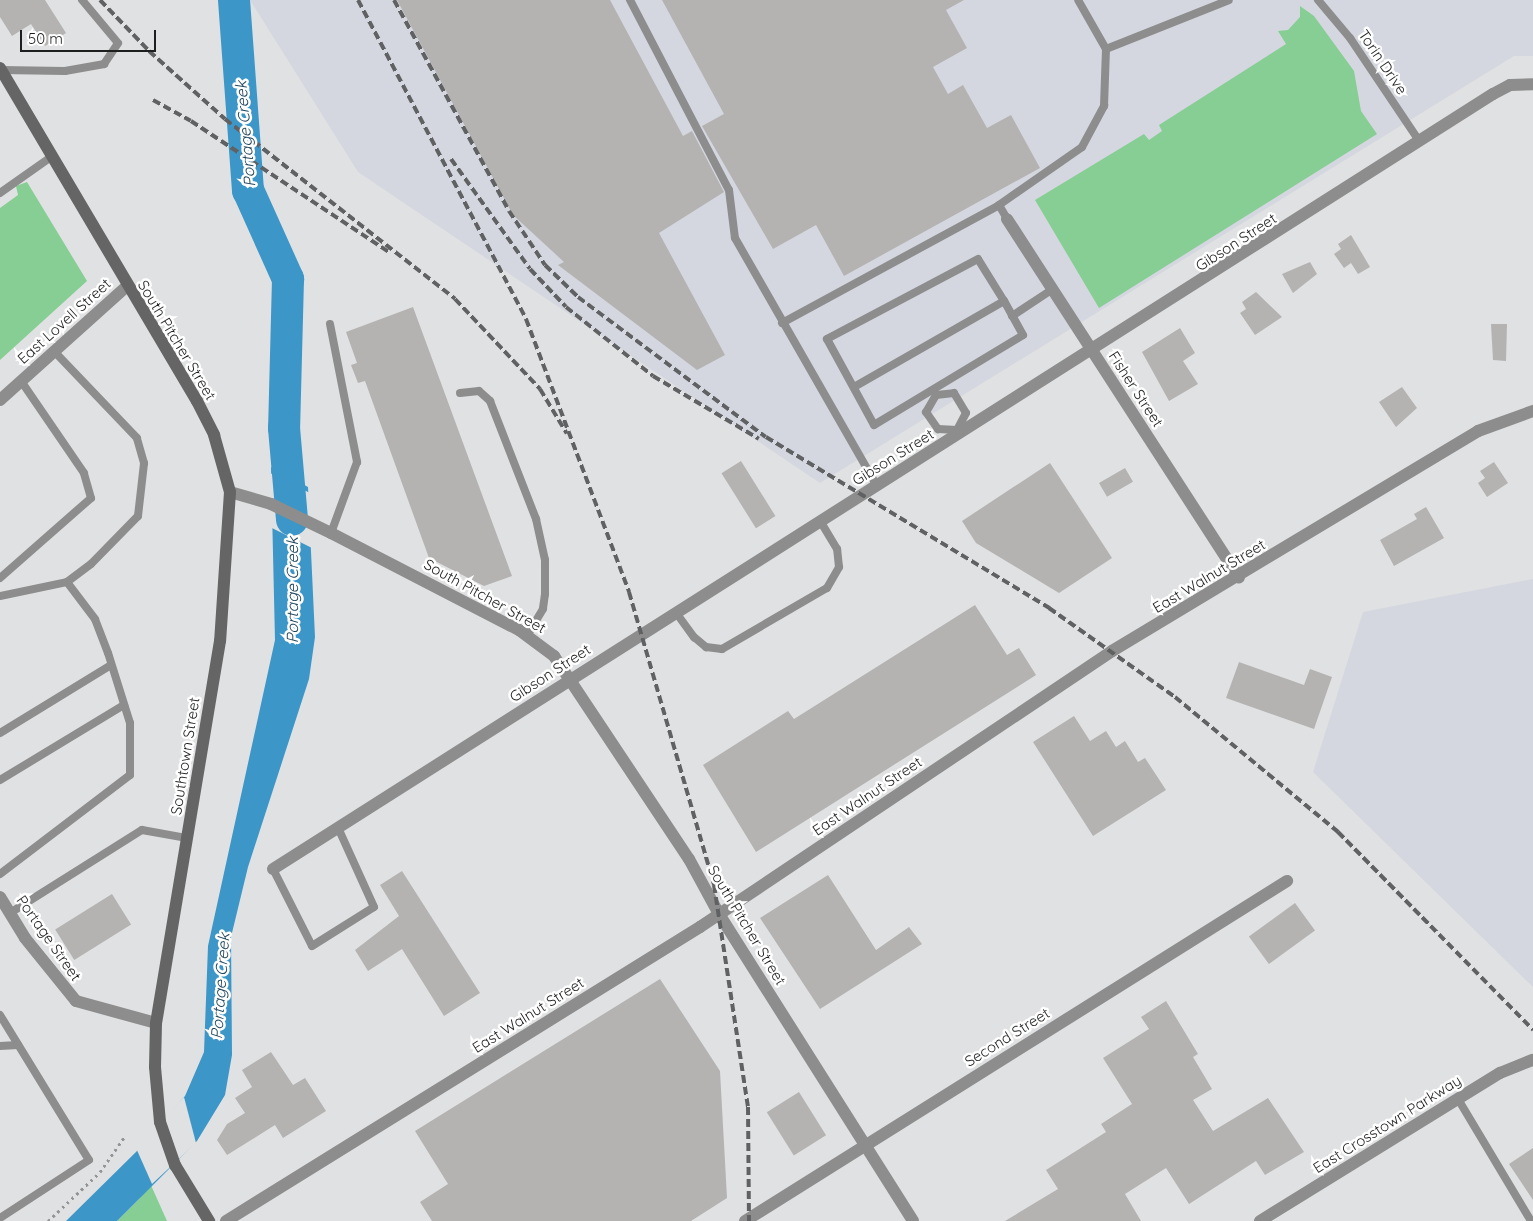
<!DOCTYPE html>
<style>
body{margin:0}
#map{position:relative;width:1533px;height:1221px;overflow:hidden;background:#e0e1e2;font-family:Quicksand,sans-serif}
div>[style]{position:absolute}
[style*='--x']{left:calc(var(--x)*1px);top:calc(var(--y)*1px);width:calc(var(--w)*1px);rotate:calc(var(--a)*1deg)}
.built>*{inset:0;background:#d4d7df}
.green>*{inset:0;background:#86ce93}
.water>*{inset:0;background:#3c96c8}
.pier>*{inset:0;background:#e0e1e2}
.river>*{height:32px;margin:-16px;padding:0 16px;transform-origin:16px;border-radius:16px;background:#3c96c8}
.building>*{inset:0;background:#b4b3b2;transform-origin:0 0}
.path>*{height:3px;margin-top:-1.5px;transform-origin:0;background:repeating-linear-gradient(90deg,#939494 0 2.5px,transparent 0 6.5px)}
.service>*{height:8px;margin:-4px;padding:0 4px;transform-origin:4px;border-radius:4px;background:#8d8d8d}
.minor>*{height:12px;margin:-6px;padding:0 6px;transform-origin:6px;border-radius:6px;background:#8d8d8d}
.tertiary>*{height:12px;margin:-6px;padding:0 6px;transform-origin:6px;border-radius:6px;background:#8d8d8d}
.secondary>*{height:12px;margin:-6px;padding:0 6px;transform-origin:6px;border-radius:6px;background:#656565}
.rail>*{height:4px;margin-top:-2px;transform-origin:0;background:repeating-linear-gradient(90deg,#606162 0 8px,transparent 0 12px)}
span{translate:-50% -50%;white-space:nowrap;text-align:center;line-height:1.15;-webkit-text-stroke:5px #fff;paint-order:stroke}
.street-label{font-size:15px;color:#1d1e1e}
.water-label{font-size:16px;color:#20455b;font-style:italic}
.scale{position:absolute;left:20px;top:30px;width:136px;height:22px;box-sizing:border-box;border:2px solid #1d1e1e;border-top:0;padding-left:6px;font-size:15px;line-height:18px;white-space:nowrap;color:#1d1e1e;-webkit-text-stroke:4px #fff;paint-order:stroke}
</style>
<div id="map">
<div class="built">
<div style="clip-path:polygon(250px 0,1533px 0,1533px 56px,1514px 56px,820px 483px,358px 172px)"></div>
<div style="clip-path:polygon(1533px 579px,1533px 987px,1313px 772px,1363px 612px)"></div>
</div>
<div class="green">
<div style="clip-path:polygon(1300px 6px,1314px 16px,1354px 71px,1361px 111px,1377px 134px,1099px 308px,1035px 200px,1144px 134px,1149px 140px,1162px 131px,1159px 125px,1286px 44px,1278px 31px,1288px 30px,1300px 17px)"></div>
<div style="clip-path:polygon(27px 182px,87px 281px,0 360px,0 208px,18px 195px,16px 186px)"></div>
<div style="clip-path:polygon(150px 1183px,167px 1221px,117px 1221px,139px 1199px)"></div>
</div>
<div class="water">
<div style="clip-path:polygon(271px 467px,308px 487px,315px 637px,309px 679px,248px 867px,231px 937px,232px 1055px,225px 1095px,197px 1141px,117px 1221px,66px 1221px,136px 1152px,185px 1096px,204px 1052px,208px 946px,275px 640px)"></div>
</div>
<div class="pier">
<div style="clip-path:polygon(270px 473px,310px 493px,312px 548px,272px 528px)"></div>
<div style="clip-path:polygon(184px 1097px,196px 1143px,152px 1184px,136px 1148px)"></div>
</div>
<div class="river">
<div style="--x:234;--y:0;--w:191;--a:85.8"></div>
<div style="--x:248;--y:190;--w:98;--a:65.8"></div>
<div style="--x:288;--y:279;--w:149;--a:91.5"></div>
<div style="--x:284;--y:428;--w:92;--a:85"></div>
</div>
<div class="building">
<div style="clip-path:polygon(0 0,45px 0,66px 33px,45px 46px,31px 24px,12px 36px,0 17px)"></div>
<div style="clip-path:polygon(397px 0,610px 0,683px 136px,692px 131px,724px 192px,659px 233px,725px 355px,697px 370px,558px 265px,564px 262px,513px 215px)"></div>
<div style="clip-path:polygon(662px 0,964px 0,946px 10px,967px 48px,933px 67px,948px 94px,963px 85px,987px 128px,1011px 115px,1040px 168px,844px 276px,816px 225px,773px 249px,702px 126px,724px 114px)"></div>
<div style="clip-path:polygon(1351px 235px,1370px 267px,1358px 274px,1351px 263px,1344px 268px,1334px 254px,1341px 249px,1338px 244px)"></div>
<div style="clip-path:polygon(1310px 262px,1317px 274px,1293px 293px,1282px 274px)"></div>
<div style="clip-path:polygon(1256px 292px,1282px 317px,1255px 335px,1240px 313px,1246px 309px,1242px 302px)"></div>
<div style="clip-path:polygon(413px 307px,512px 576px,484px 586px,429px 558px,365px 381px,358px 383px,351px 365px,357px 363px,346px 332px)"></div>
<div style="clip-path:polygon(1491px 324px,1507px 324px,1506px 361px,1493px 360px)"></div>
<div style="clip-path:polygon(1180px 328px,1195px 353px,1183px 361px,1198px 384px,1169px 401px,1142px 352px)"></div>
<div style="clip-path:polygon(1402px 387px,1417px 408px,1396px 427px,1379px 402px)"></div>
<div style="left:741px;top:461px;width:65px;height:23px;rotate:58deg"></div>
<div style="clip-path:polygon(1494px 462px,1508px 483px,1487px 497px,1478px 483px,1485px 478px,1480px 471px)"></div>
<div style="clip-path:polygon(1050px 463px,1112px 558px,1059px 593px,976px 543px,962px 521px)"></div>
<div style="left:1125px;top:468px;width:16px;height:30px;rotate:60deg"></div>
<div style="clip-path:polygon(1426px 507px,1444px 538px,1394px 566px,1380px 540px,1417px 519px,1414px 514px)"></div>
<div style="clip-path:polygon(975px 605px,1007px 655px,1019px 648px,1036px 675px,756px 852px,703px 765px,788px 711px,794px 719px)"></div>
<div style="clip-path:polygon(1239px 662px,1304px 685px,1310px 669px,1332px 677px,1314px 729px,1226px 698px)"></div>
<div style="clip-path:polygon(1074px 716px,1090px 741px,1106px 731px,1116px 747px,1125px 741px,1138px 762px,1145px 758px,1166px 790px,1093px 836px,1033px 742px)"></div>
<div style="clip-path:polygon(402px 871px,480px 993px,444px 1016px,402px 949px,368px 971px,355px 950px,399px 916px,380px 885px)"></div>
<div style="clip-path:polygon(828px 875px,876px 950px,909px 927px,922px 944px,820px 1009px,760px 918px)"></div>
<div style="left:112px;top:894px;width:36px;height:67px;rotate:58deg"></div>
<div style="left:1295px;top:903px;width:34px;height:57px;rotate:54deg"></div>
<div style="clip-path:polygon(660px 979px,720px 1071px,727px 1198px,691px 1221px,432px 1221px,420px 1202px,448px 1184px,415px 1131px)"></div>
<div style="clip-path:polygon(1166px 1001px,1198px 1054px,1193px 1057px,1212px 1089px,1193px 1100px,1213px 1131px,1268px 1098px,1304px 1152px,1265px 1175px,1256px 1161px,1189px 1204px,1166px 1168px,1125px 1194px,1141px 1221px,1005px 1221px,1058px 1189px,1046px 1170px,1106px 1132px,1101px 1124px,1132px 1104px,1103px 1058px,1149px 1029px,1141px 1017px)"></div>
<div style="clip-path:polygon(271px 1052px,293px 1085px,305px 1078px,326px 1111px,283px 1138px,275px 1125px,227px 1155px,217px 1140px,227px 1124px,245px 1113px,235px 1098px,252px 1087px,242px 1070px)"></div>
<div style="left:799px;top:1092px;width:51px;height:38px;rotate:58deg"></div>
<div style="clip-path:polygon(1533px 1148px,1533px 1200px,1509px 1164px)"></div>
</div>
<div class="path">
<div style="--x:48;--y:1221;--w:71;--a:-43.3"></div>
<div style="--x:100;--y:1172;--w:44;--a:-55.2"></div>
</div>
<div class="service">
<div style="--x:630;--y:0;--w:214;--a:62.5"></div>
<div style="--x:729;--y:190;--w:48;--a:82.9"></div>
<div style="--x:735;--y:238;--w:286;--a:60.2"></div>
<div style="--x:1318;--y:0;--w:50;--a:49.9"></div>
<div style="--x:1350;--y:38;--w:125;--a:56.1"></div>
<div style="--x:1106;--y:49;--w:132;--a:-21.7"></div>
<div style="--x:1;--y:70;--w:64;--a:0.9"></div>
<div style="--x:65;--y:71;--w:40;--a:-10"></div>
<div style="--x:104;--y:64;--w:25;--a:-56"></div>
<div style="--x:118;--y:43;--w:56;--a:-129.9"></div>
<div style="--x:0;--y:193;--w:62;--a:-35.2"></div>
<div style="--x:999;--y:205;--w:101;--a:-34.9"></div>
<div style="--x:1082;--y:147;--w:47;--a:-61.8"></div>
<div style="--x:1104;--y:106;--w:57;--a:-88"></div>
<div style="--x:1106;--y:49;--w:56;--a:-119.7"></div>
<div style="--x:1012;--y:316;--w:49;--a:-33.4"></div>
<div style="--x:782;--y:323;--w:247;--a:-28.5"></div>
<div style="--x:999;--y:205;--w:16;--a:60"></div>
<div style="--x:330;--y:324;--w:141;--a:78.9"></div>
<div style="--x:357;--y:462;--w:76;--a:110.1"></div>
<div style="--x:854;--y:387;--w:173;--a:-29.8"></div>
<div style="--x:1004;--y:301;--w:49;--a:-121.8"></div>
<div style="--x:978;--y:259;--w:171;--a:152.1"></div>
<div style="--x:827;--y:339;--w:98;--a:61.3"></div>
<div style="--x:874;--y:425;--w:174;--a:-31.1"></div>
<div style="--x:1023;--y:335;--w:39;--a:-119"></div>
<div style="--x:460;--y:393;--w:19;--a:-6"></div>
<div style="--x:479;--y:391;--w:15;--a:42"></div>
<div style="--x:490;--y:401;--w:127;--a:68.7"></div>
<div style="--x:536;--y:519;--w:42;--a:77.6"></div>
<div style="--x:545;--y:560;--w:34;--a:90"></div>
<div style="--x:545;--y:594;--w:15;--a:98"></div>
<div style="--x:543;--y:609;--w:31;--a:121"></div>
<div style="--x:936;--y:395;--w:18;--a:-6"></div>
<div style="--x:954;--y:393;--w:23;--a:59"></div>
<div style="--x:966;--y:413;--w:19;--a:118"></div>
<div style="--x:936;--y:395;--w:20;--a:120"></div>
<div style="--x:926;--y:412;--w:21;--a:55"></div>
<div style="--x:938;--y:429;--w:19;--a:3"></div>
<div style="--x:0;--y:578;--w:121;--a:-41.3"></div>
<div style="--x:91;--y:498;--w:26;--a:-106"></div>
<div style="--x:84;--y:473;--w:112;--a:-124.4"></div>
<div style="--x:0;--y:596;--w:68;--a:-11.8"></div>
<div style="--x:677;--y:614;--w:29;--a:54"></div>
<div style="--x:694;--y:637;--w:16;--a:40"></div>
<div style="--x:706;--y:647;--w:16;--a:7"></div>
<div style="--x:722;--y:649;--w:121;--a:-30.2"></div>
<div style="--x:827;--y:588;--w:24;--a:-60"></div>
<div style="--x:839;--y:567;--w:18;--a:-96"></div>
<div style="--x:837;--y:549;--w:31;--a:-121"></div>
<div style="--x:0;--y:733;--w:130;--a:-31.5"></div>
<div style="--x:0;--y:780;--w:145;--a:-31.2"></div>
<div style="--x:273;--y:869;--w:86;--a:63.1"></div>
<div style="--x:312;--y:946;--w:73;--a:-32.2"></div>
<div style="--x:374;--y:907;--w:85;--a:-114.4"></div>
<div style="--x:0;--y:874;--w:163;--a:-37.3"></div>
<div style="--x:130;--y:775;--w:52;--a:-90"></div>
<div style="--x:130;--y:723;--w:73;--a:-107.4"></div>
<div style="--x:108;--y:653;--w:36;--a:-111"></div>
<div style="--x:95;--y:619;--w:46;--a:-127.1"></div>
<div style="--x:67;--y:582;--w:30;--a:-37"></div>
<div style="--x:91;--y:564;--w:67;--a:-45.6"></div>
<div style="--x:138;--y:516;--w:53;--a:-83.5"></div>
<div style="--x:144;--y:463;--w:26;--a:-106"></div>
<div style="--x:137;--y:438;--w:120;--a:-133.7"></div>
<div style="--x:10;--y:913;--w:156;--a:-32.2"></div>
<div style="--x:142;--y:830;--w:46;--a:10.1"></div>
<div style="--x:0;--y:1015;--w:170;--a:58.5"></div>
<div style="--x:89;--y:1160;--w:106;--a:146.9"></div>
<div style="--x:0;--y:1046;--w:18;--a:-3"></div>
<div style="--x:1458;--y:1099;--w:142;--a:59.1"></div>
</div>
<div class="minor">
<div style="--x:1007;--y:219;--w:427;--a:57.1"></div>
<div style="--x:0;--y:400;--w:169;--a:-41.9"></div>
<div style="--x:230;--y:492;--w:43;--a:16.3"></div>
<div style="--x:271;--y:504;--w:67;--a:25.8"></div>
<div style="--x:331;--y:533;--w:212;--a:27.3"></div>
<div style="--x:519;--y:630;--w:44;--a:36.6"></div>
<div style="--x:554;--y:656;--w:244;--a:56.4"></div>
<div style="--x:689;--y:859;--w:63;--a:61.4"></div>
<div style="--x:719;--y:914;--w:363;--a:57.7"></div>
<div style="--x:273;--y:869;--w:1445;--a:-32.43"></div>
<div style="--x:1493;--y:94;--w:19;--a:-28"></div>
<div style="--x:1510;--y:85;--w:23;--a:-2"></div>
<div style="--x:226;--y:1221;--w:558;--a:-31.81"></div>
<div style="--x:700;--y:927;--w:496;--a:-33.8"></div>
<div style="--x:1112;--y:651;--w:427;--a:-31"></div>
<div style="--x:1478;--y:431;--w:59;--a:-20"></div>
<div style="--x:745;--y:1221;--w:640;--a:-32.1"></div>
<div style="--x:1260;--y:1221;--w:282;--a:-31.7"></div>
<div style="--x:1500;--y:1073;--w:35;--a:-22"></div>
</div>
<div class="tertiary">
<div style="--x:0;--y:897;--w:48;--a:58.6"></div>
<div style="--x:25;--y:938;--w:81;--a:51"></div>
<div style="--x:76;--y:1001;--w:83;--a:15.4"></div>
</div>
<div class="secondary">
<div style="--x:0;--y:68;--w:387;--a:59.4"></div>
<div style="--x:197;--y:401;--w:38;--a:63"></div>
<div style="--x:214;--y:435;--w:59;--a:74.3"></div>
<div style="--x:230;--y:492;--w:149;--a:93.8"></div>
<div style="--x:220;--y:641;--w:387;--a:99.5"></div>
<div style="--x:156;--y:1023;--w:44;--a:91.3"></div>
<div style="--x:155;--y:1067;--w:55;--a:84.8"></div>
<div style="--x:160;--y:1122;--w:46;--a:70.8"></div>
<div style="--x:175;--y:1165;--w:66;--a:58.7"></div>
</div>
<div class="rail">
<div style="--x:100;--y:0;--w:71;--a:46.1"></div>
<div style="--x:149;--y:51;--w:102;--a:41.8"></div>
<div style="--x:225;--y:119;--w:292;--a:38"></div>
<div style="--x:455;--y:299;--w:124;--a:46.6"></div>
<div style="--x:540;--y:389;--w:52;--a:59"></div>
<div style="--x:358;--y:0;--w:361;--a:62.2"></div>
<div style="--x:526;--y:319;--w:292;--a:69.3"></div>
<div style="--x:629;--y:592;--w:305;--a:73.8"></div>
<div style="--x:714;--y:885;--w:225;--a:81.3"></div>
<div style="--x:748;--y:1107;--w:114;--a:89.5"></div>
<div style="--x:394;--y:0;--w:240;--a:61.4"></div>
<div style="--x:509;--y:211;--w:65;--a:56.3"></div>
<div style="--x:545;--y:265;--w:46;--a:44.1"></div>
<div style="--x:578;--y:297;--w:234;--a:36.7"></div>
<div style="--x:766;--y:437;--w:331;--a:31.1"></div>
<div style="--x:1049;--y:608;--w:154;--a:35.2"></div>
<div style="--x:1175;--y:697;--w:212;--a:39.6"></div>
<div style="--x:1338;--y:832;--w:278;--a:45.4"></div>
<div style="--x:153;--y:100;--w:43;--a:28.9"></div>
<div style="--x:191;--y:121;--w:237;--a:33.5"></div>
<div style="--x:451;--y:159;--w:135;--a:54.3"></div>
<div style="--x:530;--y:269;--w:52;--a:46.5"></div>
<div style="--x:566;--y:307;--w:111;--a:38.4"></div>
<div style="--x:653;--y:376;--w:123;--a:30.7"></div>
</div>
<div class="street-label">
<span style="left:1383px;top:62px;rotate:56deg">Torin Drive</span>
<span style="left:1236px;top:242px;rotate:-33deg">Gibson Street</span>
<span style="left:64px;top:321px;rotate:-42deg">East Lovell Street</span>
<span style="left:177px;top:340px;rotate:59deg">South Pitcher Street</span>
<span style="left:1136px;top:389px;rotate:57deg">Fisher Street</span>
<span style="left:893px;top:457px;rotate:-32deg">Gibson Street</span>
<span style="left:1209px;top:576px;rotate:-31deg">East Walnut Street</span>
<span style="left:485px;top:596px;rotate:29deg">South Pitcher Street</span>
<span style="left:550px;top:673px;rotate:-33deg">Gibson Street</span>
<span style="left:185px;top:756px;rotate:-81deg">Southtown Street</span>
<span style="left:867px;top:796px;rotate:-34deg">East Walnut Street</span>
<span style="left:747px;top:925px;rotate:59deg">South Pitcher Street</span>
<span style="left:49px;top:938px;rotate:55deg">Portage Street</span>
<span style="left:528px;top:1015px;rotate:-32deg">East Walnut Street</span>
<span style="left:1007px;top:1037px;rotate:-32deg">Second Street</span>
<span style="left:1387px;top:1124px;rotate:-32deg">East Crosstown Parkway</span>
</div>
<div class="water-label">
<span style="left:245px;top:134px;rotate:-95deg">Portage Creek</span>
<span style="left:292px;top:590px;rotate:-90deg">Portage Creek</span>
<span style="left:220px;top:986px;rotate:-86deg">Portage Creek</span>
</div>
<div class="scale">50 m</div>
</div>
